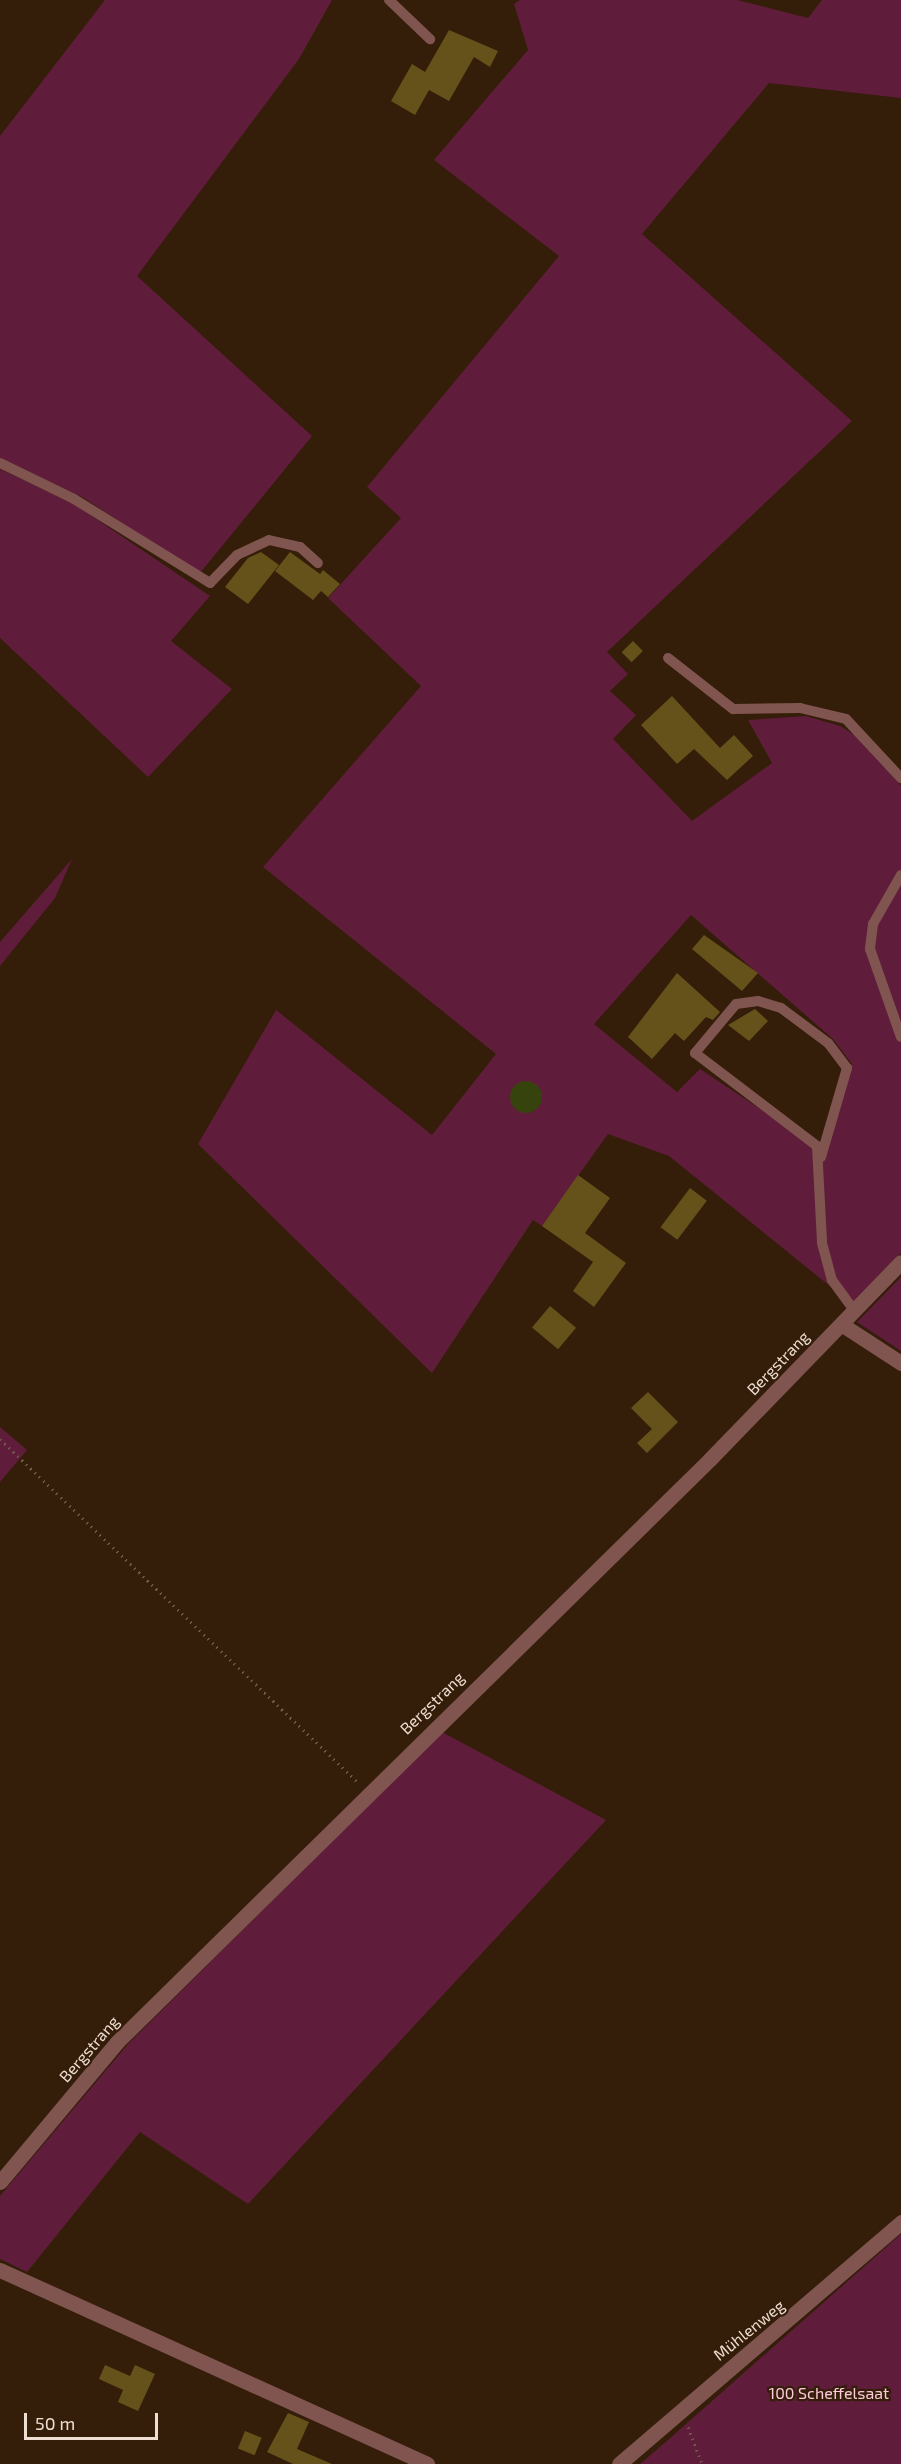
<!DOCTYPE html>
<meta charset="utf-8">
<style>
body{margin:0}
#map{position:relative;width:901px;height:2464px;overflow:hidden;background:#341d09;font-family:"Exo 2",sans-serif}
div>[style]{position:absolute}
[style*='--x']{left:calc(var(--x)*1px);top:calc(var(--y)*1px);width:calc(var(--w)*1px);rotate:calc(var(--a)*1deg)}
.green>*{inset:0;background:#601d3b}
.water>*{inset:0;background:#37430c}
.round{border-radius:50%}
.building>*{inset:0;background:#65521a;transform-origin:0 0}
.path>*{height:3px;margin-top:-1.5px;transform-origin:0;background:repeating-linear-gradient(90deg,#6e5948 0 1.5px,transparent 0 6px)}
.service>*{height:10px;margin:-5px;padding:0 5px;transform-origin:5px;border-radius:5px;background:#805550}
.minor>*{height:15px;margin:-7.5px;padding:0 7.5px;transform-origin:7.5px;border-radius:7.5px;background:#805550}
span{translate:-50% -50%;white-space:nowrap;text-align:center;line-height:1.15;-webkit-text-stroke:4.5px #341d09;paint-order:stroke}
.street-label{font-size:16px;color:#eeded2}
.park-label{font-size:16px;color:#fdc9db}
.scale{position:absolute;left:24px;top:2413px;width:134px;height:27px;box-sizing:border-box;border:3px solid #eeded2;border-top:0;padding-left:8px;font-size:18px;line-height:21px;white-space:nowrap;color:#eeded2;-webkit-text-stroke:4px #341d09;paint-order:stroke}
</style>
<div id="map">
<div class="green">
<div style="clip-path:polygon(105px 0,332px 0,299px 59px,137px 276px,312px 436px,200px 573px,82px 497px,0 458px,0 136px)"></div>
<div style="clip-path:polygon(evenodd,520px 0,737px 0,808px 18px,822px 0,901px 0,901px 98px,769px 83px,642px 234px,852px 421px,607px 652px,628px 674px,610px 691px,636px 715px,613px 739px,692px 821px,772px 763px,748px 720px,806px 716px,840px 726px,863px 740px,901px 786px,901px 1253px,852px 1304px,669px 1156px,608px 1134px,542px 1226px,533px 1220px,432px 1373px,198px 1144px,276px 1010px,432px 1135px,496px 1054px,263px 867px,421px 686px,328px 598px,401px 518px,367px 487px,559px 256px,434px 160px,528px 50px,514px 4px,520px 0,691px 915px,833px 1039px,852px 1064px,825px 1152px,700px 1069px,677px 1092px,594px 1024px,691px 915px)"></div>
<div style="clip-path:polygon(0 469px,74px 504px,210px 596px,171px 641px,232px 689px,148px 777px,0 638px)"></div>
<div style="clip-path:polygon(72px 859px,55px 898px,0 966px,0 942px)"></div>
<div style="clip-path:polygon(901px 1277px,901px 1351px,857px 1322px)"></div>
<div style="clip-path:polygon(0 1427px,27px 1450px,0 1482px)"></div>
<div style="clip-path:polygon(442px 1732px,606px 1820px,248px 2204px,140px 2132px,27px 2272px,0 2259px,0 2196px,128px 2044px)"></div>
<div style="clip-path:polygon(901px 2234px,901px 2464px,640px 2464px,668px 2440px)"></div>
</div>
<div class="water">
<div class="round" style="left:510px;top:1081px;width:32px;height:32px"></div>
</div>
<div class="building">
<div style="clip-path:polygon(449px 30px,498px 51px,490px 67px,474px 57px,449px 101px,429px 90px,415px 115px,391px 101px,412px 64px,425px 72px)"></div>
<div style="clip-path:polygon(261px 552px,279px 565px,248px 604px,225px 587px,248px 558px)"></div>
<div style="clip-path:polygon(290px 552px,320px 574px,323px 570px,340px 584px,328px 597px,321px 591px,313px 600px,275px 571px)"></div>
<div style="left:633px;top:641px;width:14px;height:16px;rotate:45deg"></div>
<div style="clip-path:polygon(672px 696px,720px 748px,734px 735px,753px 756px,727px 780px,694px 749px,677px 764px,641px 725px)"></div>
<div style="clip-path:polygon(704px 935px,758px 973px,742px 991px,692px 949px)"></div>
<div style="clip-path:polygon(677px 973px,720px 1012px,713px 1020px,706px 1017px,684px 1041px,675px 1033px,652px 1059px,628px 1037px)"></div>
<div style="clip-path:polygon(755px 1009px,768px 1021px,749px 1041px,728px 1025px)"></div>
<div style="clip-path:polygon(578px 1175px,610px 1198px,585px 1233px,626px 1263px,594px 1307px,573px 1291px,593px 1262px,542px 1226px)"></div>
<div style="left:690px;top:1188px;width:21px;height:49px;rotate:37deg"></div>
<div style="left:550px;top:1306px;width:34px;height:28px;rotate:40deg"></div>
<div style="clip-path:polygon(648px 1392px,678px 1422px,647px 1453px,637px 1443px,652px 1429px,631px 1408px)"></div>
<div style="clip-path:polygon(105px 2365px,130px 2376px,135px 2365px,155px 2374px,138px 2411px,118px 2402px,123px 2390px,99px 2379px)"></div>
<div style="clip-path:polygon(288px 2413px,309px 2422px,297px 2449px,332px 2464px,293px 2464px,267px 2452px)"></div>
<div style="left:245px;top:2431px;width:18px;height:19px;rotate:22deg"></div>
</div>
<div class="path">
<div style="--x:0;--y:1439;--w:497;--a:43.8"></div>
<div style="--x:688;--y:2427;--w:40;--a:69"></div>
</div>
<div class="service">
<div style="--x:389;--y:0;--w:57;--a:43.6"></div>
<div style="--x:0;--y:463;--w:82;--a:25.9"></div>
<div style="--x:74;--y:499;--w:160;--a:31.7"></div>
<div style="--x:210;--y:583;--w:39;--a:-46"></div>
<div style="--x:237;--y:555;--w:35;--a:-25"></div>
<div style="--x:269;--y:540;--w:32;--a:13"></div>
<div style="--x:300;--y:547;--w:24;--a:42"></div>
<div style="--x:668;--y:658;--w:83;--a:38.1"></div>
<div style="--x:733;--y:709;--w:67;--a:-0.9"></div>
<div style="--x:800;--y:708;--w:47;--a:13.4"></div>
<div style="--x:846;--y:719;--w:81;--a:47"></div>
<div style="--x:901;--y:875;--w:56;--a:119.7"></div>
<div style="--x:873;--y:924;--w:25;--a:97"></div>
<div style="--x:870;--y:949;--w:93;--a:70.6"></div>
<div style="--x:821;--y:1157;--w:93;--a:-73.7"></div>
<div style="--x:847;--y:1068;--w:31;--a:-127"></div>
<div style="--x:828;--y:1043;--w:59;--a:-143.3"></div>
<div style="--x:781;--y:1008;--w:24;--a:-163"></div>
<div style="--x:758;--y:1001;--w:22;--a:172"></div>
<div style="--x:736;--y:1004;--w:64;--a:129.9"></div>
<div style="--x:695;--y:1053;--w:153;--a:37.3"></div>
<div style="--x:817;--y:1146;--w:97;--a:87"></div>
<div style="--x:822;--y:1243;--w:38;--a:75"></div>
<div style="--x:832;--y:1280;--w:36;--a:54"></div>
</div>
<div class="minor">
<div style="--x:841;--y:1324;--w:72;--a:33"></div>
<div style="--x:0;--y:2182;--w:182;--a:-50.1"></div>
<div style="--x:117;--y:2042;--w:832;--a:-44.51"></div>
<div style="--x:710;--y:1459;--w:274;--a:-45.9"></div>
<div style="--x:0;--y:2270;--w:469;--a:24.4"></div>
<div style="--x:619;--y:2464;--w:372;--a:-40.6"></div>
</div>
<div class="street-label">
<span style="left:778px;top:1363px;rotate:-46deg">Bergstrang</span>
<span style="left:432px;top:1703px;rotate:-44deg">Bergstrang</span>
<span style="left:89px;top:2049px;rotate:-49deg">Bergstrang</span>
<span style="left:749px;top:2330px;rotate:-39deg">Mühlenweg</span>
</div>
<div class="park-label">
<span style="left:829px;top:2393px">100 Scheffelsaat</span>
</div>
<div class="scale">50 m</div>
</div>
